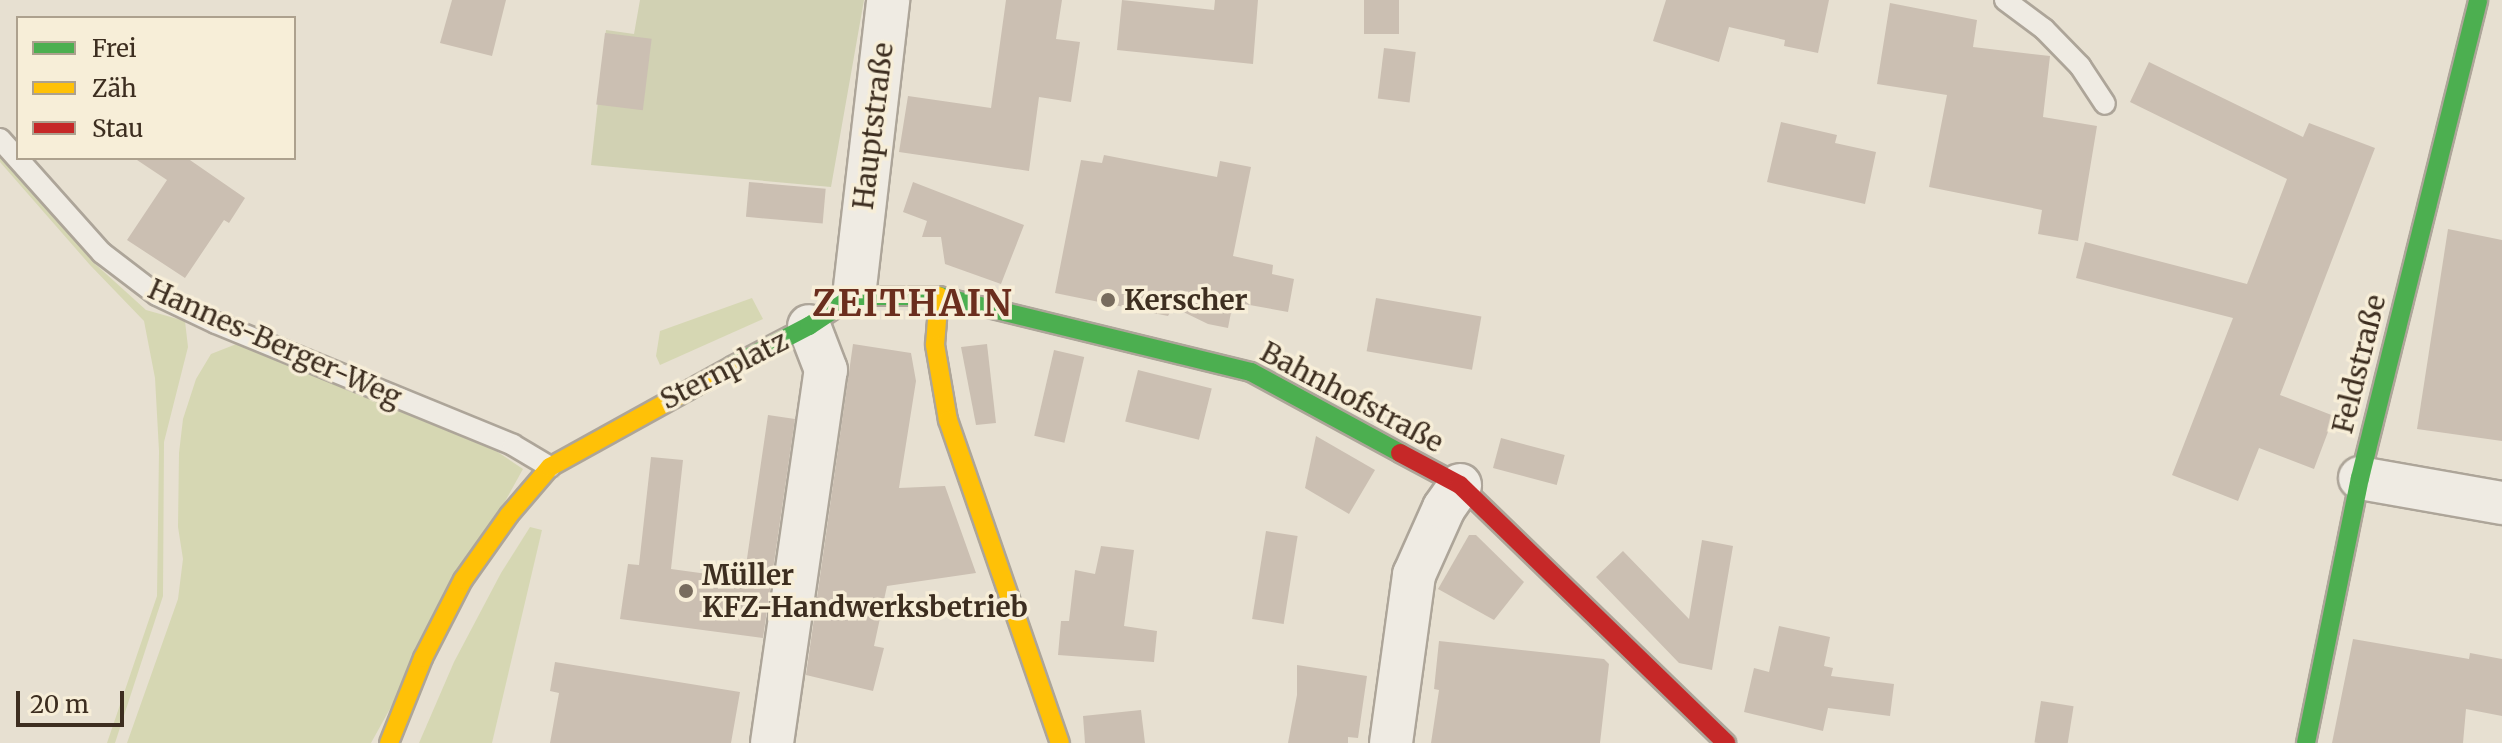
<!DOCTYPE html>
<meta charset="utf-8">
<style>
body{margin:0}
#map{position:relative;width:2502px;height:743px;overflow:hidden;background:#e7e0d1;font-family:Merriweather,serif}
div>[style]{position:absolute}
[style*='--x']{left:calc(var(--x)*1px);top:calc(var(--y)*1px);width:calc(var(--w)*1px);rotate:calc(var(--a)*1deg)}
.green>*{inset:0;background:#d6d7b3}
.cemetery>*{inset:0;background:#d1d1b3}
.building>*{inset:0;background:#cbbfb2;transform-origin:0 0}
.roads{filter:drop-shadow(2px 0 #ada599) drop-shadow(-2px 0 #ada599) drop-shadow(0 2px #ada599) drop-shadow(0 -2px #ada599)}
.lane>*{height:20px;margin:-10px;padding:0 10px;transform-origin:10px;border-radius:10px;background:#efebe3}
.street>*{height:42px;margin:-21px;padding:0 21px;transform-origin:21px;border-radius:21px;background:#efebe3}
.fast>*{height:18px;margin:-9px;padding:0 9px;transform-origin:9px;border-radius:9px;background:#4caf50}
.slow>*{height:18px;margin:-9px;padding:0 9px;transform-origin:9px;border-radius:9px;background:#ffc107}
.jam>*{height:18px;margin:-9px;padding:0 9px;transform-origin:9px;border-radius:9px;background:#c62828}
.dots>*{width:22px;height:22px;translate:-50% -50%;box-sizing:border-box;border:4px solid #f7eed8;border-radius:50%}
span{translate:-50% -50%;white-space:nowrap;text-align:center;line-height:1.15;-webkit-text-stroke:7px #f7eed8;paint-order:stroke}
.street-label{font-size:28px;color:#3d2e20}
.poi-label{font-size:28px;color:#3d2e20;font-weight:700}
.left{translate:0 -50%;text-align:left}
.district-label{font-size:36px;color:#6b2e1e;font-weight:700;letter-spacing:2px}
.legend{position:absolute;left:16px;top:16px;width:280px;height:144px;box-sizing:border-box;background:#f7eed8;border:2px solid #ada18e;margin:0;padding:10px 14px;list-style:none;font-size:24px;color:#3d2e20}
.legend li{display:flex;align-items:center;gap:16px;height:40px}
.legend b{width:40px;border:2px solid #ada18e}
.scale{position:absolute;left:16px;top:691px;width:108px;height:36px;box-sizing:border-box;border:4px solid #3d2e20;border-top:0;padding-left:10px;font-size:24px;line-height:28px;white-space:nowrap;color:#3d2e20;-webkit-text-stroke:6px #f7eed8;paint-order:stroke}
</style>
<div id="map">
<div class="green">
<div style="clip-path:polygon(0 155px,93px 262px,146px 310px,185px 321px,188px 347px,164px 442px,163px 596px,115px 743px,107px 743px,157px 596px,159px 451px,155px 378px,144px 321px,90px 265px,0 162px)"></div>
<div style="clip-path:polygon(752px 298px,763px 319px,660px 365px,656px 356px,660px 331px)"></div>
<div style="clip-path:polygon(239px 343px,474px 436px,523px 469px,371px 743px,127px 743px,178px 599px,183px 559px,178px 527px,179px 453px,183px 419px,196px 379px,211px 354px)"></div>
<div style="clip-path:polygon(530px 527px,542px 530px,492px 743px,419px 743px,454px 662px,501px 573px)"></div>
</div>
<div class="cemetery">
<div style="clip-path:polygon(640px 0,864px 0,831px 187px,591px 165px,606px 30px,634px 34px)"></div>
</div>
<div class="building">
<div style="clip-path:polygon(452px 0,506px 0,492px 56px,440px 43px)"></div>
<div style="clip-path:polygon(1006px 0,1062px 0,1056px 39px,1080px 42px,1071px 102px,1039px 97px,1029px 171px,899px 152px,908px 96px,991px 108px)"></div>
<div style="clip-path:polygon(1122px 0,1214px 10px,1215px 0,1258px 0,1253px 64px,1117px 50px)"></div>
<div style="left:1364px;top:0;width:35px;height:34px"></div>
<div style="clip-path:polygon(1666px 0,1829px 0,1818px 53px,1784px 46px,1785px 40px,1729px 27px,1719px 62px,1653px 41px)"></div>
<div style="clip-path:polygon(1890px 3px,1977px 20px,1973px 47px,2050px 56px,2043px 117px,2097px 126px,2078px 241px,2038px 234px,2042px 210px,1929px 187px,1947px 95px,1877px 84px)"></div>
<div style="left:605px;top:33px;width:47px;height:72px;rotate:7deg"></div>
<div style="left:1384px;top:48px;width:32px;height:51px;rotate:7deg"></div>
<div style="clip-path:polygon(2149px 62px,2303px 137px,2309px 123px,2375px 148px,2280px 395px,2334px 416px,2314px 469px,2259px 448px,2238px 501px,2172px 475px,2233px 318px,2076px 278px,2085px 242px,2247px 284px,2287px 179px,2130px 102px)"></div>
<div style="clip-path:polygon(1781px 122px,1837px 135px,1835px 143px,1876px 152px,1865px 204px,1767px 182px)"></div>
<div style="clip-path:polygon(1104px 155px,1217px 177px,1220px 161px,1251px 167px,1233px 256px,1273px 265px,1272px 274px,1294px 279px,1288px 312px,1233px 302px,1228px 328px,1208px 324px,1173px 307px,1168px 316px,1055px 293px,1081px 160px,1102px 163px)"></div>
<div style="clip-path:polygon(134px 158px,187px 158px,245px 198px,229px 223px,224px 220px,185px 278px,127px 240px,167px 180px)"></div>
<div style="left:749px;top:182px;width:77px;height:35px;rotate:5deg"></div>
<div style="clip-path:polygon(913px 182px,1024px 225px,1001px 284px,945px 264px,941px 237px,922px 237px,927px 221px,903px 212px)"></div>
<div style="clip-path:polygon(2448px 229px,2502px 240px,2502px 441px,2417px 429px)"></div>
<div style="left:1376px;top:298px;width:107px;height:54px;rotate:10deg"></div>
<div style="clip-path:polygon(853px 344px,911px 353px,916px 381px,899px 488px,945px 486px,976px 573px,887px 586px,874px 646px,884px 648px,873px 691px,806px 675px)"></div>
<div style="clip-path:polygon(987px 344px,996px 423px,976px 425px,961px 347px)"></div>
<div style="left:1054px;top:350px;width:31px;height:88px;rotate:13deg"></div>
<div style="left:1138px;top:370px;width:76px;height:53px;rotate:14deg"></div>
<div style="clip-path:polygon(768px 415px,795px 419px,763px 638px,620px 619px,628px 564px,639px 565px,651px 457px,683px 460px,671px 569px,744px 579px)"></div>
<div style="clip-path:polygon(1316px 436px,1375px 470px,1349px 514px,1305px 488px)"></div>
<div style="left:1501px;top:438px;width:66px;height:31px;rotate:15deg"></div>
<div style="left:1266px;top:531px;width:32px;height:89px;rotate:9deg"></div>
<div style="clip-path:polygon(1469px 535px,1476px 535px,1524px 582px,1494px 620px,1438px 589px)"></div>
<div style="clip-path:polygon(1702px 540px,1733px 546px,1712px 670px,1679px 663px,1596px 577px,1623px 551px,1689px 619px)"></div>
<div style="clip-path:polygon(1101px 546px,1134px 550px,1124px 626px,1157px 631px,1154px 662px,1058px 655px,1061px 621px,1069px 621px,1075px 570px,1095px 574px)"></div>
<div style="clip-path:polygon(1779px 626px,1830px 637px,1824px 666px,1833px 668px,1831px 676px,1894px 684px,1890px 716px,1828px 708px,1823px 731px,1744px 712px,1754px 668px,1769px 672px)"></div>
<div style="clip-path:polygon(2353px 639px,2469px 659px,2470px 653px,2502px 659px,2502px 716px,2466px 709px,2463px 743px,2332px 743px)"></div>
<div style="clip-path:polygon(1439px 641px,1604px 659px,1609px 664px,1600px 743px,1431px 743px,1439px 690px,1434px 689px)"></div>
<div style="clip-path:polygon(555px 662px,740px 692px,731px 743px,550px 743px,559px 693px,550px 691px)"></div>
<div style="clip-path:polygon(1297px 665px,1367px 676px,1358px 738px,1348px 737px,1348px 743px,1288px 743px,1297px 695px)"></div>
<div style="left:2041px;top:701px;width:33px;height:42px;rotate:9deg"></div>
<div style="clip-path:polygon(1141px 710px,1145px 743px,1085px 743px,1083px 716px)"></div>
</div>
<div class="roads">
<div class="lane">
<div style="--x:2005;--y:0;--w:49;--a:36.6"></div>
<div style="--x:2044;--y:29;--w:52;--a:45.8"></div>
<div style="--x:2080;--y:66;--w:45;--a:56.7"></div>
<div style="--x:0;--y:139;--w:153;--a:48.2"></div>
<div style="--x:102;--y:253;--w:69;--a:37.4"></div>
<div style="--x:157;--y:295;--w:65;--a:25.4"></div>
<div style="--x:216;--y:323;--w:321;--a:22.3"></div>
<div style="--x:513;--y:445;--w:43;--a:30.7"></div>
</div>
<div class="street">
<div style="--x:854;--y:296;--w:298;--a:-83.4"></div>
<div style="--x:2360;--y:478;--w:144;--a:10"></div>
<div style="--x:772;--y:743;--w:377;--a:-81.8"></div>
<div style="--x:826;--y:370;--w:47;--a:-111.1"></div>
<div style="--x:1391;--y:743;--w:170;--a:-82.2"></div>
<div style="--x:1414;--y:575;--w:73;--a:-65.9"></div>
<div style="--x:1444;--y:508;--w:28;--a:-55"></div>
</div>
<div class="fast">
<div style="--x:732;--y:366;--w:87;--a:-27.5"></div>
<div style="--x:809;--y:326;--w:54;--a:-33.7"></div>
<div style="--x:854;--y:296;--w:85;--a:0"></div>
<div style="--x:939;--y:296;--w:321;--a:13.7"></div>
<div style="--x:1251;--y:372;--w:170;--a:28.5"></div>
<div style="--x:2306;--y:743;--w:270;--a:-78.5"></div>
<div style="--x:2360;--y:478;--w:492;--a:-76.1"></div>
</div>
<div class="slow">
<div style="--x:939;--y:296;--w:49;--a:94.7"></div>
<div style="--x:935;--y:345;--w:76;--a:80.2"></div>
<div style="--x:948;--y:420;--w:342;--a:70.9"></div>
<div style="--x:389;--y:743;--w:92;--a:-68.2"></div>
<div style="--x:423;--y:658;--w:88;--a:-62.9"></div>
<div style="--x:463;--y:580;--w:80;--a:-54.7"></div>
<div style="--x:509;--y:515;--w:63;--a:-49.5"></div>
<div style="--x:550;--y:467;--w:208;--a:-29"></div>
</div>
<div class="jam">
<div style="--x:1400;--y:453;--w:68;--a:28.1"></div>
<div style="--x:1460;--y:485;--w:371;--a:44.1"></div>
</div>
</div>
<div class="dots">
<div style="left:1108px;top:300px;background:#786c5e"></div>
<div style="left:686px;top:591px;background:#786c5e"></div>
</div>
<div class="street-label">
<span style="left:873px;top:126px;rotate:-83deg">Hauptstraße</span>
<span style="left:275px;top:343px;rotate:24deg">Hannes-Berger-Weg</span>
<span style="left:2359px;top:364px;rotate:-76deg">Feldstraße</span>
<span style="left:724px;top:370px;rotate:-27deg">Sternplatz</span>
<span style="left:1352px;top:397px;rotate:28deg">Bahnhofstraße</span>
</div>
<div class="poi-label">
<span class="left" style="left:1124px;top:300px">Kerscher</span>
<span class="left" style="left:702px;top:591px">Müller<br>KFZ-Handwerksbetrieb</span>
</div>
<div class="district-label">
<span style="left:913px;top:304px">ZEITHAIN</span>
</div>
<ul class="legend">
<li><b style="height:10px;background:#4caf50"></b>Frei</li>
<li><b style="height:10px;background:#ffc107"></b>Zäh</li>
<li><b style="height:10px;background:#c62828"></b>Stau</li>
</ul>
<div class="scale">20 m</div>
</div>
